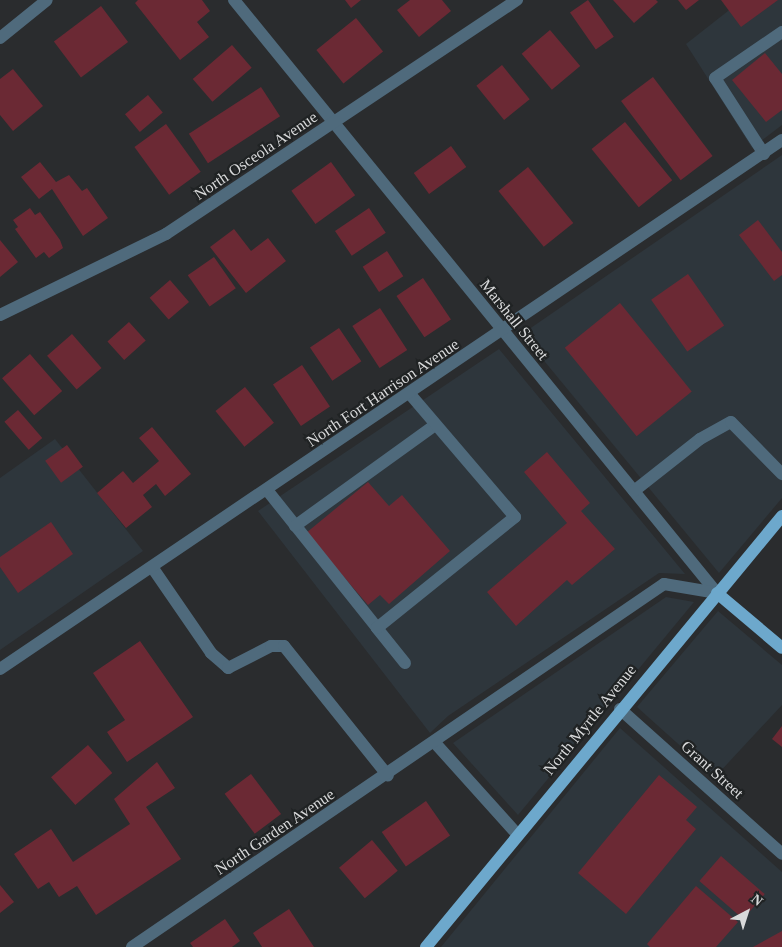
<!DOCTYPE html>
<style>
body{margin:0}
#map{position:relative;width:782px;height:947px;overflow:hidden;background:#2a2c2e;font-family:Georgia,serif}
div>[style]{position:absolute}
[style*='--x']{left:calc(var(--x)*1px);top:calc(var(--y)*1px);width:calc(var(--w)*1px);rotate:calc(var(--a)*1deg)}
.built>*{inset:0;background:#2e363c}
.building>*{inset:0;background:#6b2934;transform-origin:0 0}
.minor>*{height:12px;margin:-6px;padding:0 6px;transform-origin:6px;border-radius:6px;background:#4f6a7c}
.major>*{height:12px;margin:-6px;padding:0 6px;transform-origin:6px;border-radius:6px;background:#6da8cc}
span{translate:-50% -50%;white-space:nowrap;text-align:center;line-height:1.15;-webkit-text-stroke:4.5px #202324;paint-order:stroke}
.street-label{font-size:16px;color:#d8d9da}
.north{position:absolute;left:722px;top:887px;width:50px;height:50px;-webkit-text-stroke:4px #202324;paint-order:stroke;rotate:40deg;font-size:14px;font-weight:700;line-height:20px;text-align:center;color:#d8d9da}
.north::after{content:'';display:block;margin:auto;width:18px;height:22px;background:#d8d9da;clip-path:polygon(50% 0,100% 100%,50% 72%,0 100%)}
</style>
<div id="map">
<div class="built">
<div style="clip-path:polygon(742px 0,782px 0,782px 125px,752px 148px,686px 44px)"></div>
<div style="clip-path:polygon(782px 155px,782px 498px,719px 573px,522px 334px)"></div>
<div style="clip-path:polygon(499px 349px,685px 574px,659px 573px,448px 716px,430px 733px,258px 511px)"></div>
<div style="clip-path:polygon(55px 439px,143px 551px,0 650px,0 478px)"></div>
<div style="clip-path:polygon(666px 597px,694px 602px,518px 815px,453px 743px)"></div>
<div style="clip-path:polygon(718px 611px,782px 665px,782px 705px,715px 777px,637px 707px)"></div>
<div style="clip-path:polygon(620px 728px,782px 872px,782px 947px,441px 947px)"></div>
</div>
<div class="building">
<div style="clip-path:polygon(138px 0,202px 0,210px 11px,197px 22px,209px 37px,180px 60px,135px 3px)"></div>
<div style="clip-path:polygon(345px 0,361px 0,351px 8px)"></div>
<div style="clip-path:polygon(410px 0,442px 0,451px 11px,419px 37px,397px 10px)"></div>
<div style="left:588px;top:0;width:45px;height:22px;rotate:55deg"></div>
<div style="clip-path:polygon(613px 0,656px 0,658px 2px,634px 23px)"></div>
<div style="clip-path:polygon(678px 0,699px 0,686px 10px)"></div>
<div style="clip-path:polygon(721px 0,778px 0,741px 27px)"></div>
<div style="left:101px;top:6px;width:45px;height:59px;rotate:53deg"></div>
<div style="left:356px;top:18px;width:43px;height:51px;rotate:51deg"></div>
<div style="left:550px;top:30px;width:47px;height:37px;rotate:50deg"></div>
<div style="left:232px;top:45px;width:30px;height:52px;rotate:49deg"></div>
<div style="clip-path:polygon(765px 53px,782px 74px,782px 110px,766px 122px,732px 80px)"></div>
<div style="left:502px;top:65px;width:44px;height:33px;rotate:51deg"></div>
<div style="clip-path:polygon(13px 69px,43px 106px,13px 131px,0 115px,0 79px)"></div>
<div style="left:653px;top:77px;width:99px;height:40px;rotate:53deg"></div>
<div style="left:261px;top:87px;width:35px;height:86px;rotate:57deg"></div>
<div style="left:148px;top:95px;width:23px;height:30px;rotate:50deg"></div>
<div style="left:625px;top:122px;width:75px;height:43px;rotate:51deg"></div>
<div style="left:166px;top:124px;width:59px;height:39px;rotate:54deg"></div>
<div style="left:451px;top:146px;width:26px;height:46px;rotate:54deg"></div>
<div style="clip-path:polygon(40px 162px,56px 182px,69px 175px,82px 191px,87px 188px,108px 218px,83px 236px,52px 189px,39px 199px,21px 177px)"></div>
<div style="left:331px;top:162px;width:41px;height:49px;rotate:54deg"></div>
<div style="left:528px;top:167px;width:72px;height:38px;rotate:51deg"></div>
<div style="clip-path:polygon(30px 208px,35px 215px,40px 212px,60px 240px,63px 248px,49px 258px,44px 252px,36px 258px,15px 229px,18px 227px,13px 220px)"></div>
<div style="left:369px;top:208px;width:30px;height:41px;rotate:56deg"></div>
<div style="clip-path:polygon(758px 220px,782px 252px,782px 275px,774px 281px,739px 235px)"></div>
<div style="clip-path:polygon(234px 229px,251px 251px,268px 238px,286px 261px,246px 293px,210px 247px)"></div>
<div style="clip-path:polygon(0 240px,18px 262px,0 277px)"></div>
<div style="left:387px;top:251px;width:30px;height:29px;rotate:57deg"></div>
<div style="left:214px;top:257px;width:38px;height:32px;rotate:55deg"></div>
<div style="left:688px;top:274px;width:63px;height:45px;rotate:55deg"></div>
<div style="left:423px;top:278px;width:50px;height:32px;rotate:56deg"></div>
<div style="left:170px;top:280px;width:29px;height:27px;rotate:49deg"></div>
<div style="left:620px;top:303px;width:114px;height:71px;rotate:51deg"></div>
<div style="left:380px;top:308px;width:50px;height:33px;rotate:57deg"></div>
<div style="left:129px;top:322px;width:25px;height:29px;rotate:48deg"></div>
<div style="left:339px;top:328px;width:40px;height:35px;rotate:56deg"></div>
<div style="left:72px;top:334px;width:45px;height:33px;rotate:49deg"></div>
<div style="left:30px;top:354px;width:49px;height:37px;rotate:49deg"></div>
<div style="left:302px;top:365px;width:50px;height:35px;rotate:56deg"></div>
<div style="left:245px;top:387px;width:46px;height:38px;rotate:51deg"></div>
<div style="left:18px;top:410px;width:37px;height:18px;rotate:49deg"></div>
<div style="clip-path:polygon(152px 427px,191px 474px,165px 496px,156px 484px,143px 495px,152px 507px,126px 528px,97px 493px,123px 471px,133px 483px,159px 461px,139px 438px)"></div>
<div style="left:67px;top:445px;width:27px;height:27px;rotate:54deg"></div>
<div style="clip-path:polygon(547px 452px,590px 503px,581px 511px,615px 549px,572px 585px,567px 580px,516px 626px,487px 592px,567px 523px,524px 472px)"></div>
<div style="clip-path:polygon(368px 482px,389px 506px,402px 495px,450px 551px,389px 604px,380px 595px,368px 605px,306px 533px)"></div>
<div style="clip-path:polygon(51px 522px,73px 554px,18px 593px,0 567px,0 557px)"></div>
<div style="clip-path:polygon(140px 641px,193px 717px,127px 762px,107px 732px,125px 720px,93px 673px)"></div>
<div style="clip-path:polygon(782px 726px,782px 747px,772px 739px)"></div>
<div style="left:88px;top:745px;width:37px;height:49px;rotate:49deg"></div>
<div style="clip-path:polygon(157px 762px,175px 788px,146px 807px,181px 859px,96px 915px,77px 886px,59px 897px,49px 882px,38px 889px,14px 854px,51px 829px,73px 862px,130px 824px,114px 799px)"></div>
<div style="left:251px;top:774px;width:50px;height:33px;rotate:53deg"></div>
<div style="clip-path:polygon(659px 775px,697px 807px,686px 820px,696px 829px,626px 914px,578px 873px)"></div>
<div style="left:426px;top:801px;width:42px;height:54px;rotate:55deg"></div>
<div style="left:372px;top:840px;width:40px;height:43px;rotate:50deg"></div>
<div style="left:721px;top:856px;width:58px;height:33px;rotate:41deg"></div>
<div style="clip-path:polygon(0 885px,14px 902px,0 913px)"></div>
<div style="clip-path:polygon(696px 886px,738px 922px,716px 947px,650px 947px,647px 944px)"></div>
<div style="clip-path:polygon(289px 909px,314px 947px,262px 947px,253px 933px)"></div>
<div style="clip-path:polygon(225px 919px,240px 941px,232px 947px,193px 947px,190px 943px)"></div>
<div style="clip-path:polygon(782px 931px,782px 947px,753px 947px)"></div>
</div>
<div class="minor">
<div style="--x:234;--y:0;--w:765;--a:50.84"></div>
<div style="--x:0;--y:38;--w:60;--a:-39"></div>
<div style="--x:764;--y:154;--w:90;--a:-122.8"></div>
<div style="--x:715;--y:78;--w:81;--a:-34.5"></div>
<div style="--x:0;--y:315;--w:185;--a:-26"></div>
<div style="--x:166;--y:234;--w:422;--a:-33.7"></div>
<div style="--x:267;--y:490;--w:176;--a:51.4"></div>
<div style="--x:634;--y:491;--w:84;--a:-38.2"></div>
<div style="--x:700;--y:439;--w:35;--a:-29"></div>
<div style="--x:731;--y:422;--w:73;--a:45.6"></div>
<div style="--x:295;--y:526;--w:173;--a:-35.8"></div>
<div style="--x:152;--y:567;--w:104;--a:55.5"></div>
<div style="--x:211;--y:653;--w:23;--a:41"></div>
<div style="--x:228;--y:668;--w:48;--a:-27.1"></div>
<div style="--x:271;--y:646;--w:13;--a:0"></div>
<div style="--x:284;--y:646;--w:166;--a:51.3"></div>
<div style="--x:405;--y:663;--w:45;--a:-128.7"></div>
<div style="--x:377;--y:628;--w:177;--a:-38.8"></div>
<div style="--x:515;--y:517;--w:162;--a:-130.5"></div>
<div style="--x:0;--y:669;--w:944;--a:-34.08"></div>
<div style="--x:620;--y:709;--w:217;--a:41.8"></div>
<div style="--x:436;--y:744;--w:122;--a:48"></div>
<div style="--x:132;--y:947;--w:644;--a:-34.31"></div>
<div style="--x:664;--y:584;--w:54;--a:9.6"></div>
</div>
<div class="major">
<div style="--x:717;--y:593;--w:85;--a:40.2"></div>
<div style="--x:426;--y:947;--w:559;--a:-50.44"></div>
</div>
<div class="street-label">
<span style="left:256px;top:156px;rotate:-34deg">North Osceola Avenue</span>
<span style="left:514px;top:320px;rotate:51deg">Marshall Street</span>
<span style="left:383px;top:393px;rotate:-34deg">North Fort Harrison Avenue</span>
<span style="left:590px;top:720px;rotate:-51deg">North Myrtle Avenue</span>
<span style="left:712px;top:770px;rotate:42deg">Grant Street</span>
<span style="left:275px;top:832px;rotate:-34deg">North Garden Avenue</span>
</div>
<div class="north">N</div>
</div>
